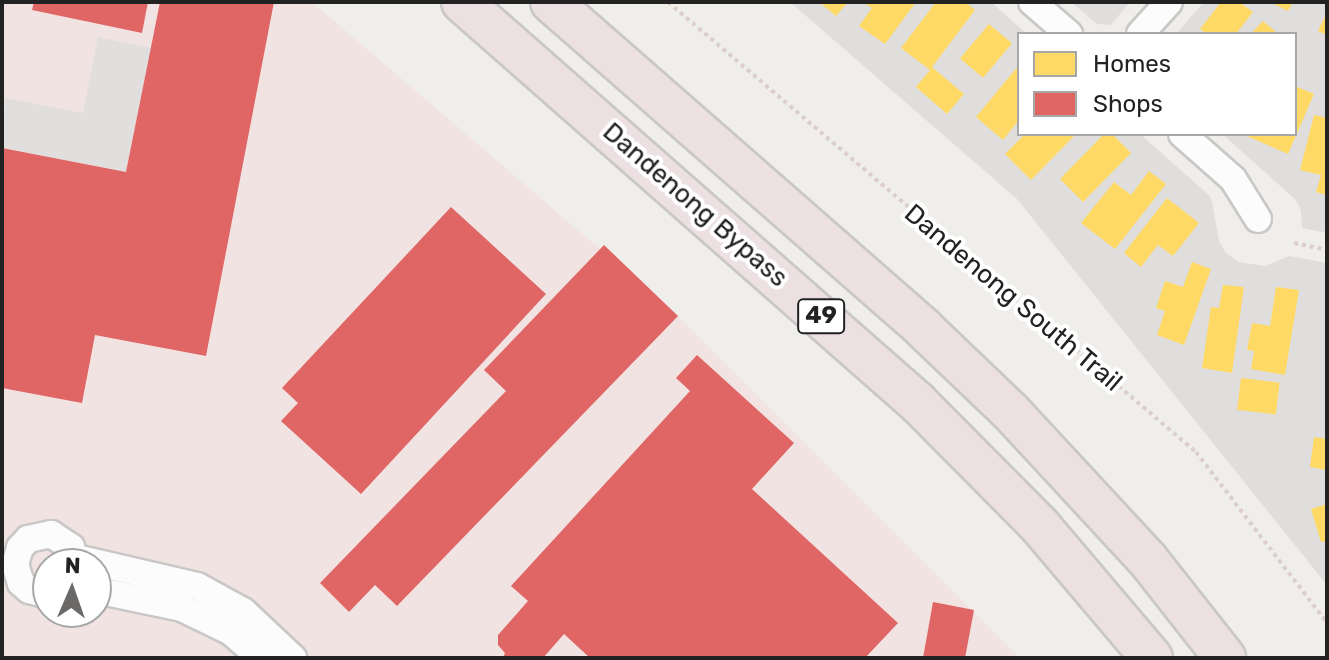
<!DOCTYPE html>
<style>
body{margin:0}
#map{position:relative;width:1329px;height:660px;overflow:hidden;background:#f0eeeb;font-family:Rubik,sans-serif}
div>[style]{position:absolute}
[style*='--x']{left:calc(var(--x)*1px);top:calc(var(--y)*1px);width:calc(var(--w)*1px);rotate:calc(var(--a)*1deg)}
.residential>*{inset:0;background:#dfdedc}
.commercial>*{inset:0;background:#f1e3e1}
.parking>*{inset:0;background:#e0dfde}
.homes>*{inset:0;background:#ffd966;transform-origin:0 0}
.shops>*{inset:0;background:#e06666}
.path>*{height:4px;margin-top:-2px;transform-origin:0;background:repeating-linear-gradient(90deg,#dccecd 0 4px,transparent 0 8px)}
.roads{filter:drop-shadow(2px 0 #c9c8c7) drop-shadow(-2px 0 #c9c8c7) drop-shadow(0 2px #c9c8c7) drop-shadow(0 -2px #c9c8c7)}
.minor>*{height:26px;margin:-13px;padding:0 13px;transform-origin:13px;border-radius:13px;background:#fdfcfc}
.highway>*{height:40px;margin:-20px;padding:0 20px;transform-origin:20px;border-radius:20px;background:#ece0e2}
span{translate:-50% -50%;white-space:nowrap;text-align:center;line-height:1.15;-webkit-text-stroke:8px #fff;paint-order:stroke}
.shield-label span{padding:2px 6px;background:#fff;border:2px solid;border-radius:6px;-webkit-text-stroke-width:0}
.shield-label{font-size:24px;color:#222;font-weight:700}
.street-label{font-size:26px;color:#222}
.frame{position:absolute;inset:0;border:4px solid #222;pointer-events:none}
.legend{position:absolute;left:1017px;top:32px;width:280px;height:104px;box-sizing:border-box;background:#fff;border:2px solid #a7a7a7;margin:0;padding:10px 14px;list-style:none;font-size:24px;color:#222}
.legend li{display:flex;align-items:center;gap:16px;height:40px}
.legend b{width:40px;border:2px solid #a7a7a7}
.north{position:absolute;left:32px;top:548px;width:80px;height:80px;box-sizing:border-box;background:#fff;border:2px solid #a7a7a7;border-radius:50%;rotate:2deg;font-size:22px;font-weight:700;line-height:32px;text-align:center;color:#222}
.north::after{content:'';display:block;margin:auto;width:28px;height:36px;background:#6a6968;clip-path:polygon(50% 0,100% 100%,50% 72%,0 100%)}
</style>
<div id="map">
<div class="residential">
<div style="clip-path:polygon(790px 2px,991px 2px,1027px 34px,1019px 34px,1019px 134px,1140px 134px,1211px 197px,1219px 241px,1225px 252px,1238px 262px,1265px 266px,1289px 256px,1327px 263px,1327px 585px,1017px 199px)"></div>
<div style="clip-path:polygon(1071px 2px,1130px 2px,1111px 25px,1097px 24px)"></div>
<div style="clip-path:polygon(1204px 2px,1327px 2px,1327px 233px,1302px 228px,1301px 211px,1296px 200px,1222px 134px,1295px 134px,1295px 34px,1176px 34px)"></div>
</div>
<div class="commercial">
<div style="clip-path:polygon(evenodd,2px 2px,312px 2px,678px 316px,1020px 658px,2px 658px,2px 2px,48px 564px,96px 564px,96px 612px,48px 612px,48px 564px)"></div>
</div>
<div class="parking">
<div style="clip-path:polygon(98px 37px,151px 48px,126px 172px,2px 148px,5px 98px,83px 113px)"></div>
</div>
<div class="homes">
<div style="clip-path:polygon(819px 2px,848px 2px,836px 16px)"></div>
<div style="clip-path:polygon(863px 2px,916px 2px,885px 44px,859px 26px,872px 8px)"></div>
<div style="clip-path:polygon(936px 2px,965px 2px,975px 10px,932px 67px,964px 94px,947px 114px,916px 87px,930px 70px,901px 48px)"></div>
<div style="clip-path:polygon(1221px 2px,1239px 2px,1253px 12px,1236px 34px,1207px 34px,1200px 29px)"></div>
<div style="clip-path:polygon(1270px 2px,1293px 2px,1288px 11px)"></div>
<div style="clip-path:polygon(1327px 12px,1327px 35px,1318px 31px)"></div>
<div style="clip-path:polygon(1263px 21px,1278px 34px,1251px 34px)"></div>
<div style="left:989px;top:24px;width:30px;height:45px;rotate:40deg"></div>
<div style="clip-path:polygon(1019px 65px,1019px 120px,1003px 140px,976px 117px)"></div>
<div style="clip-path:polygon(1295px 86px,1314px 94px,1288px 154px,1242px 134px,1295px 134px)"></div>
<div style="clip-path:polygon(1314px 115px,1327px 118px,1327px 195px,1316px 192px,1321px 175px,1300px 170px)"></div>
<div style="clip-path:polygon(1025px 134px,1076px 134px,1031px 180px,1005px 154px)"></div>
<div style="clip-path:polygon(1104px 134px,1112px 134px,1131px 153px,1083px 202px,1060px 179px)"></div>
<div style="clip-path:polygon(1149px 171px,1166px 184px,1115px 249px,1081px 223px,1114px 182px,1131px 195px)"></div>
<div style="clip-path:polygon(1167px 198px,1199px 223px,1173px 256px,1158px 245px,1141px 267px,1124px 253px)"></div>
<div style="clip-path:polygon(1192px 262px,1211px 269px,1184px 345px,1157px 335px,1165px 311px,1156px 308px,1165px 281px,1183px 287px)"></div>
<div style="clip-path:polygon(1223px 285px,1244px 287px,1232px 373px,1202px 368px,1211px 307px,1219px 308px)"></div>
<div style="clip-path:polygon(1276px 287px,1299px 290px,1285px 375px,1251px 369px,1254px 351px,1247px 350px,1252px 323px,1270px 326px)"></div>
<div style="left:1241px;top:378px;width:39px;height:32px;rotate:7deg"></div>
<div style="clip-path:polygon(1314px 437px,1327px 439px,1327px 470px,1310px 467px)"></div>
<div style="clip-path:polygon(1327px 504px,1327px 541px,1321px 542px,1311px 509px)"></div>
</div>
<div class="shops">
<div style="clip-path:polygon(34px 2px,148px 2px,142px 33px,32px 10px)"></div>
<div style="clip-path:polygon(160px 2px,274px 2px,206px 356px,95px 335px,82px 403px,2px 388px,2px 148px,126px 172px)"></div>
<div style="clip-path:polygon(451px 207px,546px 294px,361px 494px,281px 421px,298px 403px,282px 388px)"></div>
<div style="clip-path:polygon(604px 245px,678px 316px,397px 606px,375px 585px,349px 612px,320px 583px,506px 391px,484px 370px)"></div>
<div style="clip-path:polygon(697px 355px,794px 443px,752px 489px,898px 623px,865px 658px,590px 658px,564px 634px,543px 658px,503px 658px,505px 653px,498px 645px,498px 635px,528px 601px,511px 586px,690px 391px,676px 378px)"></div>
<div style="clip-path:polygon(933px 602px,974px 610px,965px 658px,923px 658px)"></div>
</div>
<div class="path">
<div style="--x:668;--y:2;--w:694;--a:40.44"></div>
<div style="--x:1196;--y:452;--w:215;--a:52.5"></div>
<div style="--x:1294;--y:243;--w:34;--a:12"></div>
</div>
<div class="roads">
<div class="minor">
<div style="--x:1032;--y:2;--w:49;--a:40.9"></div>
<div style="--x:1140;--y:34;--w:43;--a:-47.8"></div>
<div style="--x:1182;--y:134;--w:68;--a:41.4"></div>
<div style="--x:1233;--y:179;--w:47;--a:58"></div>
<div style="--x:76;--y:558;--w:124;--a:13"></div>
<div style="--x:197;--y:586;--w:52;--a:28.5"></div>
<div style="--x:243;--y:611;--w:69;--a:43.2"></div>
<div style="--x:96;--y:590;--w:88;--a:11.8"></div>
<div style="--x:182;--y:608;--w:55;--a:26.1"></div>
<div style="--x:231;--y:632;--w:40;--a:41"></div>
<div style="--x:48;--y:595;--w:20;--a:-165"></div>
<div style="--x:29;--y:590;--w:11;--a:-139"></div>
<div style="--x:21;--y:583;--w:19;--a:-108"></div>
<div style="--x:15;--y:565;--w:18;--a:-74"></div>
<div style="--x:20;--y:548;--w:12;--a:-48"></div>
<div style="--x:28;--y:539;--w:24;--a:-12"></div>
<div style="--x:51;--y:534;--w:24;--a:33"></div>
<div style="--x:71;--y:547;--w:18;--a:74"></div>
</div>
<div class="highway">
<div style="--x:462;--y:2;--w:606;--a:41.32"></div>
<div style="--x:917;--y:402;--w:175;--a:45.2"></div>
<div style="--x:1040;--y:526;--w:173;--a:49.7"></div>
<div style="--x:551;--y:2;--w:495;--a:41.2"></div>
<div style="--x:923;--y:328;--w:120;--a:43.7"></div>
<div style="--x:1010;--y:411;--w:203;--a:47.2"></div>
<div style="--x:1148;--y:560;--w:125;--a:51.8"></div>
</div>
</div>
<div class="shield-label">
<span style="left:821px;top:316px">49</span>
</div>
<div class="street-label">
<span style="left:695px;top:205px;rotate:41deg">Dandenong Bypass</span>
<span style="left:1013px;top:298px;rotate:40deg">Dandenong South Trail</span>
</div>
<div class="frame"></div>
<ul class="legend">
<li><b style="height:22px;background:#ffd966"></b>Homes</li>
<li><b style="height:22px;background:#e06666"></b>Shops</li>
</ul>
<div class="north">N</div>
</div>
